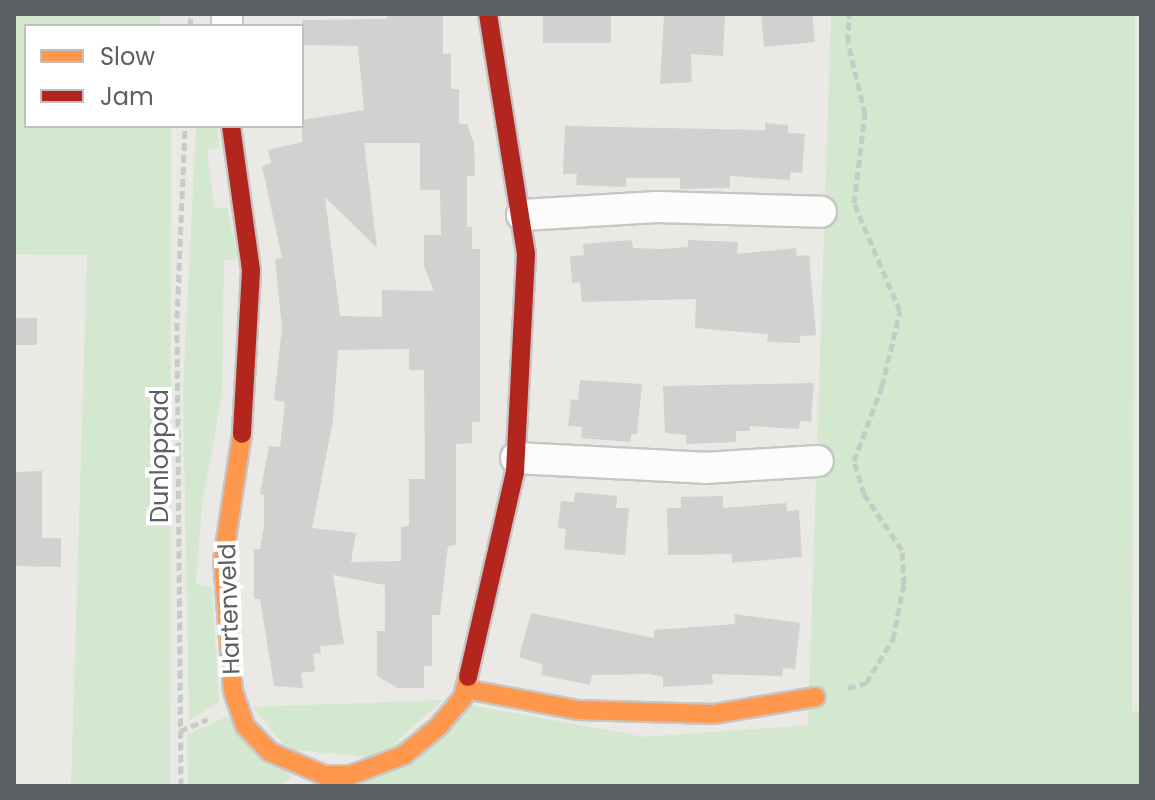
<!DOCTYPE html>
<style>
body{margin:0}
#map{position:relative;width:1155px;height:800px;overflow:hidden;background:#ebe9e5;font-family:Poppins,sans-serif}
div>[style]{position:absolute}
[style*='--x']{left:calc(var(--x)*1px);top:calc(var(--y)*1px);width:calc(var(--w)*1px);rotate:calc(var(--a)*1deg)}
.green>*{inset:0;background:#d4e8cf}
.building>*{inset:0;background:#d3d1cf;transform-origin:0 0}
.path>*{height:5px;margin-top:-2.5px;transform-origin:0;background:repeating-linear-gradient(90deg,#c5ccc8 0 8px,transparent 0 12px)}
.roads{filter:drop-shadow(2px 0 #c6c6c6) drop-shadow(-2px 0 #c6c6c6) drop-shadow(0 2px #c6c6c6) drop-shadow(0 -2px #c6c6c6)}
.street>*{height:30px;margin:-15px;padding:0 15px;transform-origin:15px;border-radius:15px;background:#fcfcfb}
.slow>*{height:18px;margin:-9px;padding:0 9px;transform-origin:9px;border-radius:9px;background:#ff974d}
.jam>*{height:18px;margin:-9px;padding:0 9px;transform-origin:9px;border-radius:9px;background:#b3261e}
span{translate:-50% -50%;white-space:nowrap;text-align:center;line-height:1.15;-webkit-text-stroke:8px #fff;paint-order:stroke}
.street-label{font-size:24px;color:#5a6063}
.frame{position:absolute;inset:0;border:16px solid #5a6063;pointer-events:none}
.legend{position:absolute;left:24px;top:24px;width:280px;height:104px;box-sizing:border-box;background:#fff;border:2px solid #bdbfc1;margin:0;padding:10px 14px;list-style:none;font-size:24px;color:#5a6063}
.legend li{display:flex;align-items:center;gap:16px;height:40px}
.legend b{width:40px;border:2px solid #bdbfc1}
</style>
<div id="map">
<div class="green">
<div style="clip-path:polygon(14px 14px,160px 14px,160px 26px,26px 26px,26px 126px,171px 126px,170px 786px,71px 786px,87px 255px,14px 254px)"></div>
<div style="clip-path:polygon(831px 14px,1135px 14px,1132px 711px,1141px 711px,1141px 786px,313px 786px,470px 705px,645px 737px,808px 725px)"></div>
<div style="clip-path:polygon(196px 126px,217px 126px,219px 149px,207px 149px,212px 190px,215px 209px,227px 207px,238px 259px,224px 261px,222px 395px,202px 505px,196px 583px,212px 587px,219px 702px,189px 721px,183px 389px)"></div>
<div style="clip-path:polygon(443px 700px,378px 758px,287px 749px,253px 707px)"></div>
<div style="clip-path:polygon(228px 716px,292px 778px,278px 786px,188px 786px,187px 735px)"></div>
</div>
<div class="building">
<div style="clip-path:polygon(evenodd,387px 14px,443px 14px,443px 54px,451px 54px,451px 89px,459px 89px,459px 124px,467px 124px,474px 143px,475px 176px,467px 176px,467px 227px,472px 227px,472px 249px,480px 249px,480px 422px,472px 422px,472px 443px,456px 444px,456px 545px,448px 546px,440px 615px,432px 615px,432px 666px,424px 666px,424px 688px,398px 688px,377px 676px,377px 631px,385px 631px,385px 585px,333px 575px,344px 644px,320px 646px,321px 653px,313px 654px,315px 671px,301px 673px,303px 688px,274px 686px,260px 599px,254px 599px,254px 549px,260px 549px,264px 526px,264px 495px,260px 494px,269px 446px,280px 447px,285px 402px,274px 400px,282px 327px,275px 259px,282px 258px,262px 166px,271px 163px,268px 150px,302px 142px,302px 120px,364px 110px,358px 46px,302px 45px,302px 20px,387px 19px,387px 14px,364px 143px,420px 143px,420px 190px,440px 190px,441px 235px,424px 235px,424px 266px,434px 291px,382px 290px,382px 317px,340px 316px,325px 197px,377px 248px,364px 143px,387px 14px,409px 349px,409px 370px,424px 370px,425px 479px,409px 479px,409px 526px,401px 527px,401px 561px,351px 562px,356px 533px,312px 528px,333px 421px,338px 350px,409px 349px)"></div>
<div style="left:543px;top:14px;width:68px;height:29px"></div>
<div style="clip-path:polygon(664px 14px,725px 14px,723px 56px,691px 54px,692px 82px,660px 84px)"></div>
<div style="clip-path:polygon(761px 14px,812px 14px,815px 42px,764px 47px)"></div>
<div style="clip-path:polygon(765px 123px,788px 125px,788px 133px,805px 134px,802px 173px,790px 172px,790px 180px,730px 176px,730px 188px,680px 189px,680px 178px,626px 178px,626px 187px,576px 185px,577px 174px,563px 174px,565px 126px,765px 130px)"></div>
<div style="clip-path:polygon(632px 240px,633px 248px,661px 249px,688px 247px,688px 240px,738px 242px,737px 254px,796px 248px,797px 256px,809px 255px,816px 335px,800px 336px,800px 343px,767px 342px,768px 334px,695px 328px,696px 299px,582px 302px,580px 282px,572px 283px,570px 256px,584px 255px,583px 244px)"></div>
<div style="left:37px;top:318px;width:27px;height:23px;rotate:90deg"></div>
<div style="clip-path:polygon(580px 380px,642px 384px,637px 434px,631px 434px,631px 442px,581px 438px,582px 427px,568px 426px,571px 399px,578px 400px)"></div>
<div style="clip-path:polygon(814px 383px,811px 422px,800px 421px,799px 429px,750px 426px,750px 431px,736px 431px,736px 442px,686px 444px,686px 435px,665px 433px,663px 386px)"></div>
<div style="clip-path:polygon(42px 471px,42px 538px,61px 538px,61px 567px,14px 566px,14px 472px)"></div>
<div style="clip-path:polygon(575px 492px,617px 496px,616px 508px,629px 508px,625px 555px,564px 549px,566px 529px,558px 528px,561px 501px,574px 502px)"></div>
<div style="clip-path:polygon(723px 496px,723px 508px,786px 503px,787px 511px,799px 510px,802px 557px,732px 563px,732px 554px,668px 555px,667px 508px,681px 508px,681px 497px)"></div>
<div style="clip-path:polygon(531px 613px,654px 638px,654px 630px,735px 624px,734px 614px,800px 623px,795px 669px,783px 668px,782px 676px,712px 674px,713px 684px,663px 687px,663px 677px,649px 674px,592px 675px,590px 685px,541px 675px,543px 665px,519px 657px)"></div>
</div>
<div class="path">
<div style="--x:190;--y:26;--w:12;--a:-85"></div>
<div style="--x:848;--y:688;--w:19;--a:-16"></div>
<div style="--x:866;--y:683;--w:52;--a:-58.5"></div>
<div style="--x:893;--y:639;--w:56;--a:-78.7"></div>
<div style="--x:904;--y:584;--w:34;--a:-93"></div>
<div style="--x:902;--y:550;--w:68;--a:-124.2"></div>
<div style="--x:864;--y:494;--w:34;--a:-107"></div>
<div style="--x:854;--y:461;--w:80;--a:-69.5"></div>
<div style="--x:882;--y:386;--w:77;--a:-76.5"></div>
<div style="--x:900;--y:311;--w:117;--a:-113.1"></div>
<div style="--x:854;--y:203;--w:90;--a:-83"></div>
<div style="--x:865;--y:114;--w:74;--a:-103.3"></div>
<div style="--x:848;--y:42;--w:28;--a:-88"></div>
<div style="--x:180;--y:731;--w:30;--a:-23"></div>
<div style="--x:181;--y:786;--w:468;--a:-90.5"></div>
<div style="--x:177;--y:318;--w:192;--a:-87.6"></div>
</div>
<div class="roads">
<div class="street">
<div style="--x:227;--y:26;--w:12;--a:-90"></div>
<div style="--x:522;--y:215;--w:135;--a:-3.4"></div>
<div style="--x:657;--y:207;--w:164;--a:1.7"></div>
<div style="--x:516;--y:458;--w:188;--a:3"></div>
<div style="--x:704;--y:468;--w:114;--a:-3.5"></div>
</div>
<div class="slow">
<div style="--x:242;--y:434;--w:126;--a:98.6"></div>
<div style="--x:223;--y:559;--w:132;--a:85.7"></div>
<div style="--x:233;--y:691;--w:37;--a:71"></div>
<div style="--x:245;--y:726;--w:36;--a:46"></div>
<div style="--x:270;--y:752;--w:59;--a:23.1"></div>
<div style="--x:324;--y:775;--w:27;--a:0"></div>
<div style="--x:351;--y:775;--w:57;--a:-20.7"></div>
<div style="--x:404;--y:755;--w:45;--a:-39.6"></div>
<div style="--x:439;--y:726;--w:38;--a:-50"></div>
<div style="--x:463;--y:697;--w:21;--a:-76"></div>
<div style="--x:465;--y:689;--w:114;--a:10.6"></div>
<div style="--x:577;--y:710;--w:137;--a:1.7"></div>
<div style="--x:714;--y:714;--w:103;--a:-9.5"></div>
</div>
<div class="jam">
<div style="--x:231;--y:126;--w:146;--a:82.1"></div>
<div style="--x:251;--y:271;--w:163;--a:93.2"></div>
<div style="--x:468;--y:677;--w:210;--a:-77.1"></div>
<div style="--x:515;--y:472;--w:218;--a:-87.1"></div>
<div style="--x:526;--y:254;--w:243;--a:-99"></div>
</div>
</div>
<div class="street-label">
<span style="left:160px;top:456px;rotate:-90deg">Dunloppad</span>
<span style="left:229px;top:609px;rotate:-92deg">Hartenveld</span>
</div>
<div class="frame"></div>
<ul class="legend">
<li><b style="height:10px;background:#ff974d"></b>Slow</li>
<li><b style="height:10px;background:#b3261e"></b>Jam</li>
</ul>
</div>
